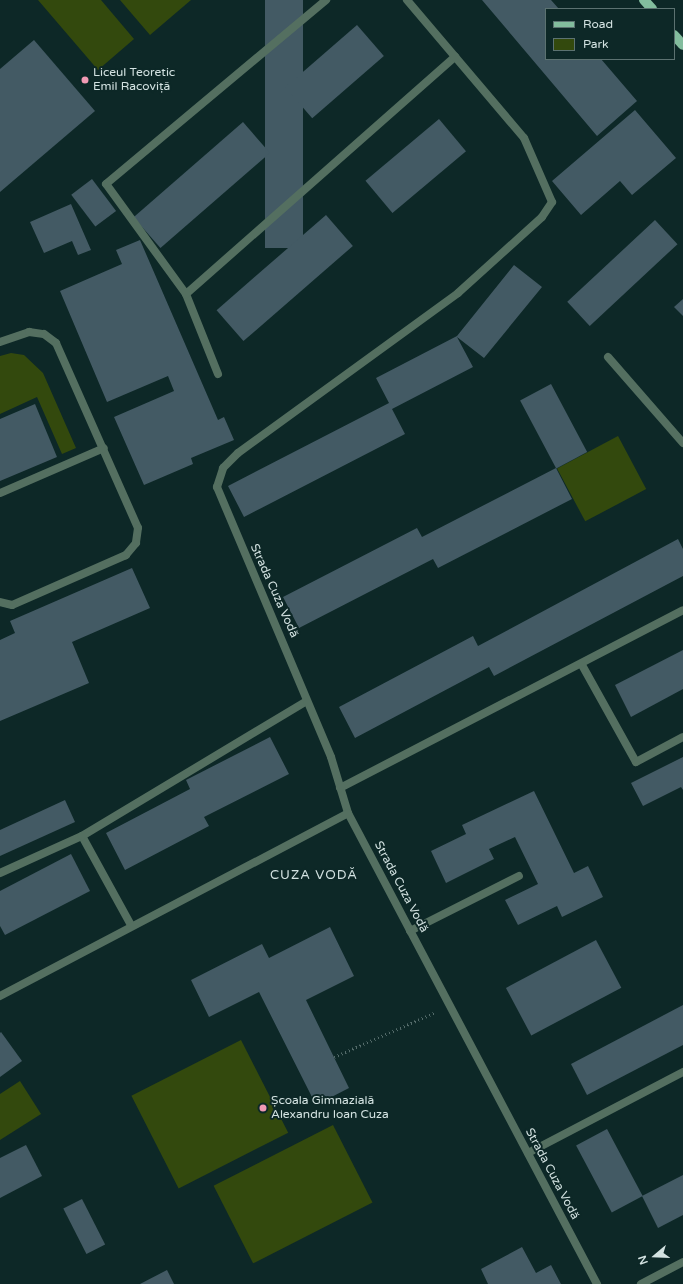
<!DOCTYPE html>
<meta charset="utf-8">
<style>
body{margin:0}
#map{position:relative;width:683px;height:1284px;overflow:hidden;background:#0d2827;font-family:"Varela Round",sans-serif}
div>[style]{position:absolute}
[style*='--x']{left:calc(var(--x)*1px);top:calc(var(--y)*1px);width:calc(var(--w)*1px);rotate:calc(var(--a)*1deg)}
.green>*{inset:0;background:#33490d;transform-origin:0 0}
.building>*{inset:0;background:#435a64;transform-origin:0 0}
.path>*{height:2.5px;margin-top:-1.25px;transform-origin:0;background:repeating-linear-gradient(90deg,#546b6a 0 1px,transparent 0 4px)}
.service>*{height:8px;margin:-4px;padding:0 4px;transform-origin:4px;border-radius:4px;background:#546f60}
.minor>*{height:8px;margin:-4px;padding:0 4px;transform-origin:4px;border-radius:4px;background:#546f60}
.primary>*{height:10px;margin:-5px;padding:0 5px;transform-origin:5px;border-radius:5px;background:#83bd9e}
.dots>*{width:11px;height:11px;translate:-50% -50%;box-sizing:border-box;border:2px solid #0d2827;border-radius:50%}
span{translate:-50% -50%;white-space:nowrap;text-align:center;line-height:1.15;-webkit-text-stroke:4px #0d2827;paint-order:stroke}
.poi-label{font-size:12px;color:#d3e2e1}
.left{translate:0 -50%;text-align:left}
.street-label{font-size:12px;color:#d3e2e1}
.neighbourhood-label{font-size:13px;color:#d3e2e1;letter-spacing:1px}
.legend{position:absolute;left:545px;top:8px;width:130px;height:52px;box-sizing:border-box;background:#0d2827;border:1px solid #5c7271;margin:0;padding:5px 7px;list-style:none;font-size:12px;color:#d3e2e1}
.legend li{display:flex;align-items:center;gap:8px;height:20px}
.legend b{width:20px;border:1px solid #5c7271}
.north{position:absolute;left:635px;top:1236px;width:40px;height:40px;-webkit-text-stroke:3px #0d2827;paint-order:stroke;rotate:251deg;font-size:11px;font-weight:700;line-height:16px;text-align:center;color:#d3e2e1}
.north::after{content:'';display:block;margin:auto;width:14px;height:18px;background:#d3e2e1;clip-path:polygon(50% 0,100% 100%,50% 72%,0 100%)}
</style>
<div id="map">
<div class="green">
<div style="clip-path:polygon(38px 0,101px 0,134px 39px,98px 70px)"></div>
<div style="clip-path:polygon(120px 0,191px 0,150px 35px)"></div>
<div style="clip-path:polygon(11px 353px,24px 355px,43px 373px,76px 448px,62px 454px,37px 397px,0 414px,0 356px)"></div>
<div style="left:618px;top:436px;width:60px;height:69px;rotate:62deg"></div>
<div style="left:241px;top:1040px;width:104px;height:123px;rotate:63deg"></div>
<div style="clip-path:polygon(20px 1081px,41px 1114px,0 1140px,0 1094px)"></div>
<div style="left:333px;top:1125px;width:87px;height:134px;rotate:63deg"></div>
</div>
<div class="building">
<div style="left:265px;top:0;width:38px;height:248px"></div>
<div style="clip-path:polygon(482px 0,551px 0,559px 9px,546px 9px,546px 59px,601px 59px,637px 101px,597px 136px)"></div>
<div style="left:357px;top:25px;width:41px;height:95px;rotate:49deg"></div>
<div style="clip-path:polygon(34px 40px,95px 111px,0 192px,0 69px)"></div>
<div style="clip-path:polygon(635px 110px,676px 158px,632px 195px,620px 181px,581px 215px,552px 181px)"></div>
<div style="left:439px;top:119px;width:42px;height:96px;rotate:50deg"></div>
<div style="left:243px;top:122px;width:41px;height:145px;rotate:49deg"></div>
<div style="left:92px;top:179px;width:40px;height:26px;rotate:53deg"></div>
<div style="clip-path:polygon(71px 204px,91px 250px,78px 255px,72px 241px,44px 253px,30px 222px)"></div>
<div style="left:326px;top:215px;width:41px;height:145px;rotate:49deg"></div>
<div style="left:655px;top:220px;width:33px;height:120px;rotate:47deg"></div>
<div style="clip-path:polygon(140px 240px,218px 420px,224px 417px,234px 440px,191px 458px,193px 464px,144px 485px,114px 417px,174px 391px,168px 376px,107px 402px,60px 291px,122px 264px,116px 250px)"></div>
<div style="clip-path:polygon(514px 265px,542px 287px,484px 358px,457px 337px,473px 367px,392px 409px,405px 434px,244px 517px,228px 486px,389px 403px,376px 378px,457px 336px)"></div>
<div style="clip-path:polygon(683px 299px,683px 316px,674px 307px)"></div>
<div style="left:551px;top:384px;width:77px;height:35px;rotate:62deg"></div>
<div style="clip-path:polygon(35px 404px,57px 457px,0 481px,0 419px)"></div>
<div style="clip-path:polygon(556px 468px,572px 499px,438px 568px,433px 559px,299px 628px,283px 597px,417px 528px,422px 537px)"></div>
<div style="clip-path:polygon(678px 539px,683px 549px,683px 576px,494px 676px,489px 667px,355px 738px,339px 707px,473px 636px,478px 646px)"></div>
<div style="clip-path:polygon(132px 568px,150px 608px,72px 642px,89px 683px,0 721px,0 640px,15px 633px,10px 621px)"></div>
<div style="clip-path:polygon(683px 650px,683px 689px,631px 717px,615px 685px)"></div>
<div style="clip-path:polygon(270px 737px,289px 774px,204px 817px,209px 826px,125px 870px,106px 833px,190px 789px,186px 780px)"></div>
<div style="clip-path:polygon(683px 757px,683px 790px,681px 787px,643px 806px,631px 783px)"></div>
<div style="clip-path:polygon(534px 791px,574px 873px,588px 866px,603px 897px,562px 917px,557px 906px,518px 925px,505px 900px,538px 884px,515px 837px,489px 849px,494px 859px,446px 883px,431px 851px,466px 834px,462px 825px)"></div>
<div style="clip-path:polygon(65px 800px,75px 822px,0 856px,0 830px)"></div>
<div style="clip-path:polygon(71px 854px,90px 891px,5px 935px,0 926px,0 891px)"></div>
<div style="clip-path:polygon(330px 927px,354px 976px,306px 1000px,349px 1088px,316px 1105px,259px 992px,209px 1017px,191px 980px,262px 944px,269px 958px)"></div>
<div style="left:596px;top:940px;width:54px;height:102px;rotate:62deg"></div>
<div style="clip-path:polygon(683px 1005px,683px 1045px,587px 1095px,571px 1064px)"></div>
<div style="clip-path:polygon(1px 1032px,22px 1061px,0 1077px,0 1033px)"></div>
<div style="left:607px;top:1129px;width:76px;height:35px;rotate:62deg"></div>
<div style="clip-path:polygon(26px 1145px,42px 1176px,0 1198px,0 1158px)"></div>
<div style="clip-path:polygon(683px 1175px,683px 1215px,658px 1228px,642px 1196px)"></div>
<div style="left:82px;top:1199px;width:51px;height:21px;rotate:63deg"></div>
<div style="clip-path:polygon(522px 1247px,536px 1273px,551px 1265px,561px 1284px,488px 1284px,481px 1269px)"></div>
<div style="clip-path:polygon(167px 1270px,174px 1284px,140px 1284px)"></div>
</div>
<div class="path">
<div style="--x:334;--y:1057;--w:111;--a:-23.8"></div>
</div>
<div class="service">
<div style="--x:186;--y:294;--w:359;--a:-41.4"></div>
<div style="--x:0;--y:342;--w:31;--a:-19"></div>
<div style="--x:29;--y:332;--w:15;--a:8"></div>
<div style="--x:44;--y:334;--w:15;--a:37"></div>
<div style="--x:56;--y:343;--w:202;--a:66.1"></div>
<div style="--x:138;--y:528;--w:15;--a:98"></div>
<div style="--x:136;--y:543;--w:16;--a:130"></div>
<div style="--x:126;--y:555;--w:124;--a:156.3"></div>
<div style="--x:12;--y:605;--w:12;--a:-166"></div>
<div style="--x:608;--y:357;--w:114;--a:48.9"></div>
<div style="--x:218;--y:374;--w:86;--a:-111.8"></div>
<div style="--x:186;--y:294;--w:136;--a:-126"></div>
<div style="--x:106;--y:184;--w:287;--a:-39.9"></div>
<div style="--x:217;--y:487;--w:20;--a:-72"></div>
<div style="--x:223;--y:468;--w:21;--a:-45"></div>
<div style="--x:238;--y:453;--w:272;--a:-36"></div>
<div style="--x:458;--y:293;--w:113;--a:-42.1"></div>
<div style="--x:542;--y:217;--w:18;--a:-56"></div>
<div style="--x:552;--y:202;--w:70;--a:-113.6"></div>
<div style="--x:524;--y:138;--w:181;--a:-130.3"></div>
<div style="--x:0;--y:493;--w:113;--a:-23.4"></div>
<div style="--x:82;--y:836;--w:102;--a:61.2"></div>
<div style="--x:0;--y:873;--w:90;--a:-24.3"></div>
<div style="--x:82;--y:836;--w:262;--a:-31"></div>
<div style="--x:410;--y:931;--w:122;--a:-26.8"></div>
<div style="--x:528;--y:1153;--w:175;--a:-27.6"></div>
<div style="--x:641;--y:1284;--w:47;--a:-27.6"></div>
</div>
<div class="minor">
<div style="--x:217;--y:487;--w:293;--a:67.1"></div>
<div style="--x:331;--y:757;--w:59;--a:73.1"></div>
<div style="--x:348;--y:813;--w:533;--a:62.14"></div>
<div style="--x:582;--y:665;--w:111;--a:60.9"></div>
<div style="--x:636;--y:762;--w:53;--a:-28"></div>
<div style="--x:340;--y:788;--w:386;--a:-27.4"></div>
<div style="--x:0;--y:996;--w:393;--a:-27.7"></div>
</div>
<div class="primary">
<div style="--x:644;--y:0;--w:12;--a:48"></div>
<div style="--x:674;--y:35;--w:13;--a:48"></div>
</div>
<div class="dots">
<div style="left:85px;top:80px;background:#f19ab4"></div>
<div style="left:263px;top:1108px;background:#f19ab4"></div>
</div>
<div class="poi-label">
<span class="left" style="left:93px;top:80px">Liceul Teoretic<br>Emil Racoviță</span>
<span class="left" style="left:271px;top:1108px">Școala Gimnazială<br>Alexandru Ioan Cuza</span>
</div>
<div class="street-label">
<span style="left:274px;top:591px;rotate:66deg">Strada Cuza Vodă</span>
<span style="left:401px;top:887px;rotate:62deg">Strada Cuza Vodă</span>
<span style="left:552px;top:1174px;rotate:62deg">Strada Cuza Vodă</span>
</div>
<div class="neighbourhood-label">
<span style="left:314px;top:875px">CUZA VODĂ</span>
</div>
<ul class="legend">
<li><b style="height:5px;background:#83bd9e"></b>Road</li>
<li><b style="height:11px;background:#33490d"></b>Park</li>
</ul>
<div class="north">N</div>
</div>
